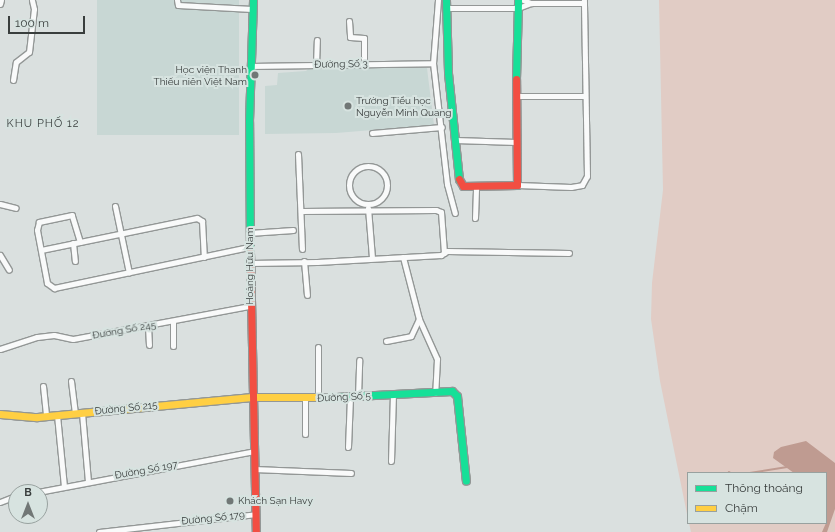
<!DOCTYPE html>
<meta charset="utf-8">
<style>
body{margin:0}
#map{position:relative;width:835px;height:532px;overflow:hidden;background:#dae0df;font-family:Raleway,sans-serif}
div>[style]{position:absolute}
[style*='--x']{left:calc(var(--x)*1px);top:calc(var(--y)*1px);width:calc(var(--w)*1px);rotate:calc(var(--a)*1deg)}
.built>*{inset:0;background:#c8d7d4;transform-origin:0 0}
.green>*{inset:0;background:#e1ccc5}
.water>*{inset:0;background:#bf9b91}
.stream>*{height:1.5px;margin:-0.75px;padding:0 0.75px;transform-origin:0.75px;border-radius:0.75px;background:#bf9b91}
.roads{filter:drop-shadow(1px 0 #939796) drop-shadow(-1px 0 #939796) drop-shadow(0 1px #939796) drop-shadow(0 -1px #939796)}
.street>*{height:5px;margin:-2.5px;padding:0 2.5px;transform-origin:2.5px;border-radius:2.5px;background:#f9fafa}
.street>.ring{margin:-2.5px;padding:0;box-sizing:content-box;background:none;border:5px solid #f9fafa;border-radius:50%}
.fast>*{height:7px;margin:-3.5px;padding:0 3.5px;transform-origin:3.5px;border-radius:3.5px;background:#16e098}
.slow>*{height:7px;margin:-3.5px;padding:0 3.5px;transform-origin:3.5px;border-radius:3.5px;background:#ffcf43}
.jam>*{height:7px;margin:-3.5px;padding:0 3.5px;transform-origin:3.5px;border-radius:3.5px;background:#f24e42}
.dots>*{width:11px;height:11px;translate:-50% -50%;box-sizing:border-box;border:2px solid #d7e3e0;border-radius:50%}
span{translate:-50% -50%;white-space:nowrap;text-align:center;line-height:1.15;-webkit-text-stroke:4px #d7e3e0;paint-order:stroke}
.street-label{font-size:10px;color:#393e3d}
.poi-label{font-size:10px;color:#393e3d}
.right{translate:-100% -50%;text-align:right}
.left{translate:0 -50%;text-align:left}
.neighbourhood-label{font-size:11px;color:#393e3d;letter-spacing:1px}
.legend{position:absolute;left:687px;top:472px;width:140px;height:52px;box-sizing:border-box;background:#d7e3e0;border:1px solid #98a19f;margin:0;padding:5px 7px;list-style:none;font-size:12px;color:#393e3d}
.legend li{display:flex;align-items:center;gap:8px;height:20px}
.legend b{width:20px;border:1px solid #98a19f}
.north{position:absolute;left:8px;top:484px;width:40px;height:40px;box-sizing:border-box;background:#d7e3e0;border:1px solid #98a19f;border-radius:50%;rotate:0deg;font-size:11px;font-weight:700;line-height:16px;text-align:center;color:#393e3d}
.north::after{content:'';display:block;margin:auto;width:14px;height:18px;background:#717776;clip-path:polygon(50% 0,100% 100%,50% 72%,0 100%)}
.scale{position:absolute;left:8px;top:16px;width:77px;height:18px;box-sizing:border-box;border:2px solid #393e3d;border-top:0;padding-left:5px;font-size:12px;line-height:14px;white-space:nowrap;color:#393e3d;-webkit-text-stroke:3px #d7e3e0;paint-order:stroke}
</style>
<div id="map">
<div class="built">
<div style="left:97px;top:0;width:142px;height:135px"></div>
<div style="clip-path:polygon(309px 68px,427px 68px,434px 125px,336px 133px,265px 134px,265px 86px,277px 85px,278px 73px,306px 71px)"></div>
</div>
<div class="green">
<div style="clip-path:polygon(659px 0,835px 0,835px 532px,691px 532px,689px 523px,826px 523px,826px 473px,688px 473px,688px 519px,660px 381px,651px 319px,652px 283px,663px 190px)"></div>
</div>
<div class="water">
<div style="clip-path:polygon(806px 441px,835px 463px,835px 509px,827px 532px,822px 532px,826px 523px,826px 473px,794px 473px,773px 458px,774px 452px,781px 447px)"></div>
</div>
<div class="stream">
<div style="--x:729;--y:472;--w:2;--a:27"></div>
<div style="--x:750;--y:473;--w:39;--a:-9"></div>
</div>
<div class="roads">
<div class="street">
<div style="--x:177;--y:0;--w:5;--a:79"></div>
<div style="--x:178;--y:5;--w:74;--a:3.1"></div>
<div style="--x:438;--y:0;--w:63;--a:94.5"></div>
<div style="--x:433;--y:63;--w:122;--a:83.4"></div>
<div style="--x:447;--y:184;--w:30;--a:75"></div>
<div style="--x:523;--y:0;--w:9;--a:21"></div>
<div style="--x:0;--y:4;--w:4;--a:-76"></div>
<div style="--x:446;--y:8;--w:72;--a:0"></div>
<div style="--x:518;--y:8;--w:14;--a:-21"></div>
<div style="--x:531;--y:3;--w:53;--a:0"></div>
<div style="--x:349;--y:21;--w:16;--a:86"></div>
<div style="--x:350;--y:37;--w:14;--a:4"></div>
<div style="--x:364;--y:38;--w:26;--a:90"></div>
<div style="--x:316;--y:65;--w:25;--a:-88"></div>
<div style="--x:250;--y:66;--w:183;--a:-0.9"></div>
<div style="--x:13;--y:80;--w:18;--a:-81"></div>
<div style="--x:16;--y:62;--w:16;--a:-38"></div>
<div style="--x:29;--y:52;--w:43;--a:-83.4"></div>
<div style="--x:34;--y:9;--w:9;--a:-103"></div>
<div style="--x:516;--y:96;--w:68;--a:0"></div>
<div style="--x:372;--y:133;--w:70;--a:-4.9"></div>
<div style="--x:455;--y:140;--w:61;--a:1.9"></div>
<div style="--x:298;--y:154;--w:95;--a:87.6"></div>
<div class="ring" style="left:349px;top:166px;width:33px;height:33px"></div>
<div style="--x:517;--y:185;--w:54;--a:2.1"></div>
<div style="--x:571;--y:187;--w:11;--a:-10"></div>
<div style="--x:582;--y:185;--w:10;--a:-61"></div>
<div style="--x:587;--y:176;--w:176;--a:-91"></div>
<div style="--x:0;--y:204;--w:16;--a:14"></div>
<div style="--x:115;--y:206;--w:68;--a:78.2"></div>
<div style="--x:368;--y:208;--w:50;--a:85.4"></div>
<div style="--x:301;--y:211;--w:135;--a:-0.4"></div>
<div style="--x:436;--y:210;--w:5;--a:22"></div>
<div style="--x:441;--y:212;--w:41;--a:85.8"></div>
<div style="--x:475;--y:218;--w:32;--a:-88"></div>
<div style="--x:249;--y:233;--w:44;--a:-3.9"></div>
<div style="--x:80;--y:242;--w:28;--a:-107"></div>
<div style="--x:72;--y:215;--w:34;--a:168"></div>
<div style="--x:39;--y:222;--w:8;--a:104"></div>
<div style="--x:37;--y:230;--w:54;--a:79.3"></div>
<div style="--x:47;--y:283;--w:9;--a:36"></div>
<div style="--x:54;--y:288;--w:199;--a:-11.9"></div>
<div style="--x:73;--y:243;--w:18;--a:84"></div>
<div style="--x:41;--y:250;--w:159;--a:-11.6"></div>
<div style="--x:197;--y:218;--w:6;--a:31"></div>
<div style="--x:202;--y:221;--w:36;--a:87"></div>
<div style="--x:0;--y:255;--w:17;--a:59"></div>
<div style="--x:304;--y:261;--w:34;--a:85"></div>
<div style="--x:249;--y:263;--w:68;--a:-0.8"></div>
<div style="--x:317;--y:262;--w:124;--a:-3.2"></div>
<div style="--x:441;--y:255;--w:7;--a:-34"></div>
<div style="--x:447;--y:251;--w:122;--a:0.9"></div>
<div style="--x:419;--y:319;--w:44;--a:65.8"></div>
<div style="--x:437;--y:359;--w:34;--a:93"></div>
<div style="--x:173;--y:321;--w:25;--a:90"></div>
<div style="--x:148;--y:326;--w:19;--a:87"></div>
<div style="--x:386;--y:341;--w:25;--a:-11"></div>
<div style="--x:411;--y:336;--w:19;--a:-65"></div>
<div style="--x:419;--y:319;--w:64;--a:-104.5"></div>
<div style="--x:0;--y:349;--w:39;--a:-18"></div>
<div style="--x:37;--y:337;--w:17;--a:-7"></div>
<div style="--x:54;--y:335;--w:19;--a:12"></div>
<div style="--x:73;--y:339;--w:180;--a:-10.6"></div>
<div style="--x:71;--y:381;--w:32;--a:83"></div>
<div style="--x:43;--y:386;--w:30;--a:84"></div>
<div style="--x:358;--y:396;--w:36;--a:-88"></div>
<div style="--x:318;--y:398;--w:51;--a:-90"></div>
<div style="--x:82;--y:413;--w:69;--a:85"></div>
<div style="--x:57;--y:415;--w:71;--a:84.4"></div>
<div style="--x:305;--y:434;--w:36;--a:-90"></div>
<div style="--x:348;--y:447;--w:50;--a:-87.7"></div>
<div style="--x:391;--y:461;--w:66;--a:-88.3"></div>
<div style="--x:254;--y:469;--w:97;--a:2.4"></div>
<div style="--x:38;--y:492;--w:220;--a:-10.7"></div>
<div style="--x:0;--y:502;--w:17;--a:-21"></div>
<div style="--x:99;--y:532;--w:158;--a:-6.5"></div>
</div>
<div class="fast">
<div style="--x:446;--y:0;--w:73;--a:88.4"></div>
<div style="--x:448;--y:73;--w:107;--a:84.1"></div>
<div style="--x:516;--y:79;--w:79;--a:-88.5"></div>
<div style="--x:250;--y:252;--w:131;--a:-90.4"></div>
<div style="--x:249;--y:121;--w:121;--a:-88.1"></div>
<div style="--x:336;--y:397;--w:116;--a:-3"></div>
<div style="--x:452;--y:391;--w:7;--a:45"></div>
<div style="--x:457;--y:396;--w:85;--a:84"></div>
</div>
<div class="slow">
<div style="--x:0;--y:414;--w:37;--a:5"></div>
<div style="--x:37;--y:417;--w:216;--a:-5.3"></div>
<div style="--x:252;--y:397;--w:84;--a:0"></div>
</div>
<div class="jam">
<div style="--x:459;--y:179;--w:8;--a:60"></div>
<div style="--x:463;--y:186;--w:54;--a:-1.1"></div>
<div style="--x:517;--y:185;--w:106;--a:-90.5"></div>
<div style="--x:250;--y:252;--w:280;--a:88.8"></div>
</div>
</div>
<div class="dots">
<div style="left:255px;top:75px;background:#717776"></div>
<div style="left:348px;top:106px;background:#717776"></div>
<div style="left:230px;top:501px;background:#717776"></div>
</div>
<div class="street-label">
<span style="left:341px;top:64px;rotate:-1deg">Đường Số 3</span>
<span style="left:250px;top:266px;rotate:-90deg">Hoàng Hữu Nam</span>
<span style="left:124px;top:330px;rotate:-10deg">Đường Số 245</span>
<span style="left:344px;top:397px;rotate:-3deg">Đường Số 5</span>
<span style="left:126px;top:408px;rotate:-6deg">Đường Số 215</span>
<span style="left:146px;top:470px;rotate:-10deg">Đường Số 197</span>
<span style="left:213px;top:518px;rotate:-6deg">Đường Số 179</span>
</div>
<div class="poi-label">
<span class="right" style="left:247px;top:75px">Học viện Thanh<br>Thiếu niên Việt Nam</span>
<span class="left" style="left:356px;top:106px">Trường Tiểu học<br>Nguyễn Minh Quang</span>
<span class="left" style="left:238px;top:501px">Khách Sạn Havy</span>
</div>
<div class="neighbourhood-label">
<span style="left:43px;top:124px">KHU PHỐ 12</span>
</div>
<ul class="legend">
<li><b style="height:5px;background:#16e098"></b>Thông thoáng</li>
<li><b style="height:5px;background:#ffcf43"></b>Chậm</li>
</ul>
<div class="north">B</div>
<div class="scale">100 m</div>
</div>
